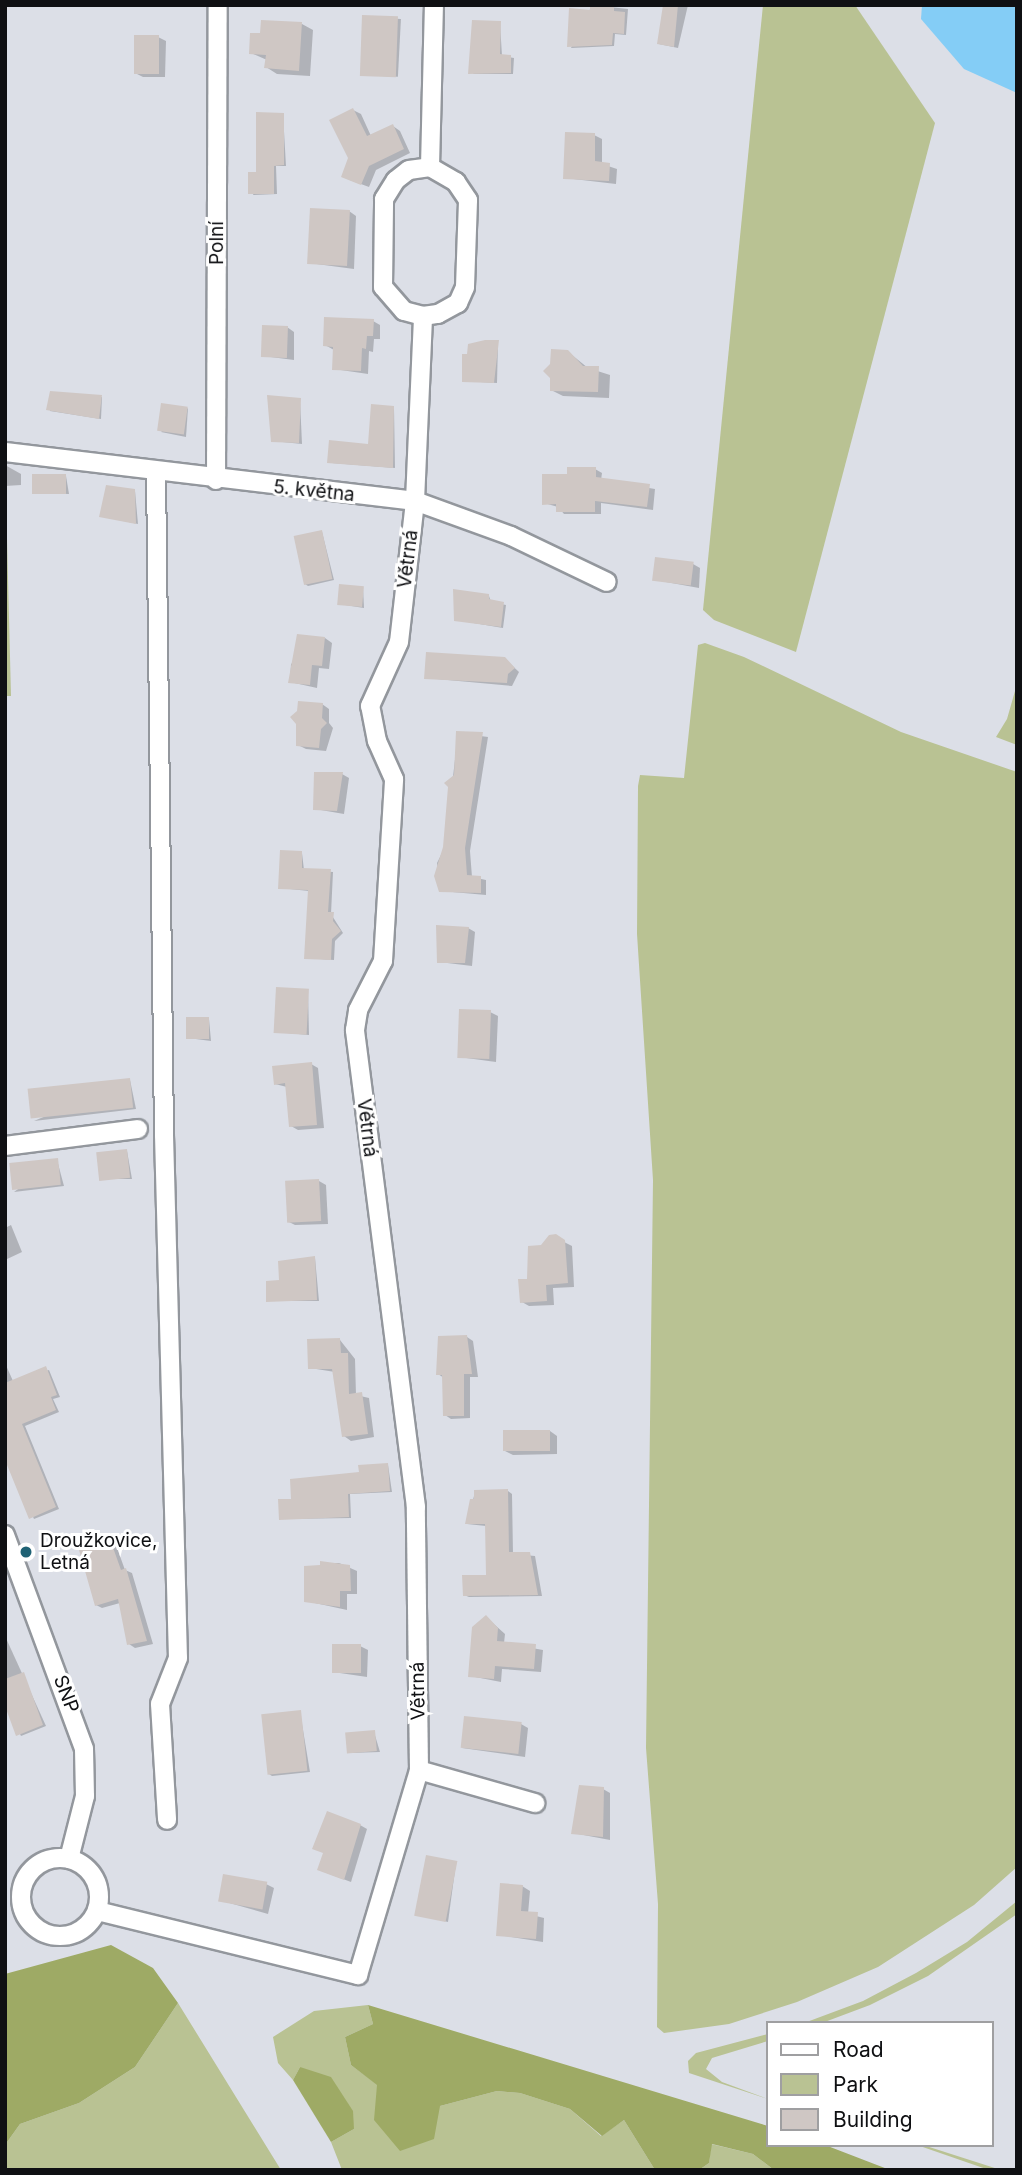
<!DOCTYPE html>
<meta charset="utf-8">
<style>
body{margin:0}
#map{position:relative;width:1022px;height:2175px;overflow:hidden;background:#dcdfe7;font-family:Inter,sans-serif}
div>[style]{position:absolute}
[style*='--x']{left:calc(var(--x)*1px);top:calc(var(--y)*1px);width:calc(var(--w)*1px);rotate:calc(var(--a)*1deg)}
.green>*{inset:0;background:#b9c293}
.forest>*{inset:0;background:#9eaa65}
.water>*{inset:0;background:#84cdf6}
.shadow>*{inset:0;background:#0003;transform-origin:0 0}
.building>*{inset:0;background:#cfc7c4;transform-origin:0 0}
.roads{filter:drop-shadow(2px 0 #93979d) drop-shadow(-2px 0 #93979d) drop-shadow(0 2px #93979d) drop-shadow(0 -2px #93979d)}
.street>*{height:18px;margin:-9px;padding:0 9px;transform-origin:9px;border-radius:9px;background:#fff}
.street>.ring{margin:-9px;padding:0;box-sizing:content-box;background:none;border:18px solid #fff;border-radius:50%}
.dots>*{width:19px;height:19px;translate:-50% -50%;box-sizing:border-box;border:4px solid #fff;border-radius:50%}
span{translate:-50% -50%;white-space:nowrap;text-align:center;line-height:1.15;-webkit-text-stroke:6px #fff;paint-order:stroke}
.street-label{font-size:19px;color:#0f1013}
.poi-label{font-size:19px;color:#0f1013}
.left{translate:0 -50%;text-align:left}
.frame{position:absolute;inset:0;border:7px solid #0f1013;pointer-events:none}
.legend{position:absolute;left:766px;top:2021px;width:228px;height:126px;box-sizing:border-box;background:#fff;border:2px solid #9f9fa1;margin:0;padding:9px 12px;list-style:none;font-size:21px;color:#0f1013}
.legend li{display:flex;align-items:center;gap:14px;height:35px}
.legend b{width:35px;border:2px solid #9f9fa1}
</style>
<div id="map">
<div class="green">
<div style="clip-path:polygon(763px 5px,855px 5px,935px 123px,796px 652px,714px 620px,703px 610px)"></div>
<div style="clip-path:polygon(5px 460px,11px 696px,5px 696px)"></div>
<div style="clip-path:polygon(705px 643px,744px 657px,901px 732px,1017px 772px,1017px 1867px,974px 1905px,878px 1967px,797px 2002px,729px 2024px,664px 2033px,657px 2027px,658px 1904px,646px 1748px,653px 1180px,637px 934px,638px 786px,640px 775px,684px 778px,698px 645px)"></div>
<div style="clip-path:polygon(1017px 684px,1017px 745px,996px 737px,1007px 719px)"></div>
<div style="clip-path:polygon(1017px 1901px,1017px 1914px,928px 1976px,870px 2005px,822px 2023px,804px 2023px,863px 2001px,916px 1973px,967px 1942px)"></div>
<div style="clip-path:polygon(178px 2003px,281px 2170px,5px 2170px,5px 2145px,20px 2124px,79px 2103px,135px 2067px)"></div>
<div style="clip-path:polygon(368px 2005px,373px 2024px,345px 2037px,351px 2065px,378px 2085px,440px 2106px,497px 2091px,520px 2093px,570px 2109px,601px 2136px,624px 2120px,655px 2170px,342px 2170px,331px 2142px,354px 2129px,300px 2067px,293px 2080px,278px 2063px,273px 2037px,314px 2011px)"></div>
<div style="clip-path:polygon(768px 2034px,768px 2041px,712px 2058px,706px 2069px,722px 2082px,768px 2099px,689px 2073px,688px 2061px,696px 2053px)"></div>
<div style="clip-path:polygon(711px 2144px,753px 2154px,774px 2170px,699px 2170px,709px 2163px)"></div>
<div style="clip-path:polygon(917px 2145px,923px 2145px,1001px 2170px,989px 2170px)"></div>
</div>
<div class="forest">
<div style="clip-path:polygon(111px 1945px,153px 1968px,178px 2003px,135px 2067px,79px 2103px,20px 2124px,5px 2145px,5px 1974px)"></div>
<div style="clip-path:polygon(368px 2005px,768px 2126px,768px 2145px,825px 2145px,890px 2170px,774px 2170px,753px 2154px,712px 2144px,709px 2163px,699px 2170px,655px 2170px,624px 2120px,602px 2136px,570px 2109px,520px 2093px,497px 2091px,440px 2106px,434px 2139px,400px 2151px,374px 2120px,377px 2085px,351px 2065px,345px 2037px,373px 2024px)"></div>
<div style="clip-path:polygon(300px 2067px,331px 2077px,353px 2111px,354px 2129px,331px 2142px,293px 2080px)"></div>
</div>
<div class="water">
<div style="clip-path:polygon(922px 5px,1017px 5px,1017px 93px,964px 69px,921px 19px)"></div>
</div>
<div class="shadow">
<div style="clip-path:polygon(592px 5px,628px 9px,626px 35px,615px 34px,614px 46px,571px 48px)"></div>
<div style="clip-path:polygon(665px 5px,688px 5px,678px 48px,659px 44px)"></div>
<div style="left:364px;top:17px;width:37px;height:58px;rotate:3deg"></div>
<div style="clip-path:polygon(500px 23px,502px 56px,514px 58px,513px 74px,473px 74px)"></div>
<div style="clip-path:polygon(302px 24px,313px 30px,310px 76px,277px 74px,266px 67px,267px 60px,251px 53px,262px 35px)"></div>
<div style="clip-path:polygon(158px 37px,166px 41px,165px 77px,143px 77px,135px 73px)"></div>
<div style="clip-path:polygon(353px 110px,361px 114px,371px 136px,393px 126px,400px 131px,410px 153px,376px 170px,369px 187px,350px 180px)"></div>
<div style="clip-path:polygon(283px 114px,286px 166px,276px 166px,277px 194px,253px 195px)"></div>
<div style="clip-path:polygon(594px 135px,602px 139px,602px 164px,617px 169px,616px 184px,565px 178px)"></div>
<div style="clip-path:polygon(349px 211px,356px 216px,354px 269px,309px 263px)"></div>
<div style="clip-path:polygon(373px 321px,380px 325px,380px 339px,374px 339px,373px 352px,369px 351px,368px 374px,334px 369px,334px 350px,325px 345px)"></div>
<div style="clip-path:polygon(287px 327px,294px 332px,294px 360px,263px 356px)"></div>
<div style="clip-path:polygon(498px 342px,497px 383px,464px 381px)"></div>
<div style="clip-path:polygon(567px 351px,588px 368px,610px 375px,609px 398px,563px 396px,551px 390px)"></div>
<div style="clip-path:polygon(51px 393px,102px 397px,101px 419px,50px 411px)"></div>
<div style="clip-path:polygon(300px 400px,302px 444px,273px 441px)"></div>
<div style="clip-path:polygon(188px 408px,186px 437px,161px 432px)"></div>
<div style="clip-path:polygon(394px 408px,395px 468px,332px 463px,369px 446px)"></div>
<div style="clip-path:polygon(5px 465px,21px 474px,21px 485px,5px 486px)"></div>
<div style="clip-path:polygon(595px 469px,602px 473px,601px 480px,655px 489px,653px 510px,601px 503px,601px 514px,564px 514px,558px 507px,544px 503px,568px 476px)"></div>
<div style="clip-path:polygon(66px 476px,69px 494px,33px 493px)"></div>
<div style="clip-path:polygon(135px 491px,138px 524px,101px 516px)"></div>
<div style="clip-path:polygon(322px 532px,334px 580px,308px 586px,305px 584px)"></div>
<div style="clip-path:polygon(693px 564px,700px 568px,699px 588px,655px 580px)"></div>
<div style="clip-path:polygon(363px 588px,364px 608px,339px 604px)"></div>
<div style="clip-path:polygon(489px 596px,491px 602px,506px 605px,503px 628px,456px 620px)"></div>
<div style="clip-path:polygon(325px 638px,332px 643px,329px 669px,319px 668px,317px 688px,290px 682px,291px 664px)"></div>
<div style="clip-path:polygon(504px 658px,519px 672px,512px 686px,426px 678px)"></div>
<div style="clip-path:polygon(322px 704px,329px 709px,329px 723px,333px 728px,326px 751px,306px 749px,298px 745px)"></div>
<div style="clip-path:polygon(458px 733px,488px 737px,470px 851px,472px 877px,486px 880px,486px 895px,441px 891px,437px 863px,445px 847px)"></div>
<div style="clip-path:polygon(342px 774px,349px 778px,344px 814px,315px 809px)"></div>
<div style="clip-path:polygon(302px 853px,304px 870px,333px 872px,331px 914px,343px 933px,335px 941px,334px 960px,306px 958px,309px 891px,280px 888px)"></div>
<div style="clip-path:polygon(468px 928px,475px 932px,472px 966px,439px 962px)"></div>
<div style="clip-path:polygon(308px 991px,309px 1035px,276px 1032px)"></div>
<div style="clip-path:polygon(490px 1012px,498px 1016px,496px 1062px,459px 1057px)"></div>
<div style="clip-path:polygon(209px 1019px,211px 1041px,188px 1038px)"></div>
<div style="clip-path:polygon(311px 1064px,318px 1068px,324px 1128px,298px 1130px,291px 1126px,287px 1087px,275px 1084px)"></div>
<div style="clip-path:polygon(130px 1080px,136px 1109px,34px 1121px)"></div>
<div style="clip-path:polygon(127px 1151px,132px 1179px,101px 1179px)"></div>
<div style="clip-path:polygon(57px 1160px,64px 1186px,14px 1192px)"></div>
<div style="clip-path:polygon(319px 1181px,326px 1185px,328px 1224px,295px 1225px,287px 1221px)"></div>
<div style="clip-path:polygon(11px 1225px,22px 1252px,5px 1260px,5px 1228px)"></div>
<div style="clip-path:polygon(564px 1242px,572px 1246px,574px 1287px,553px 1288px,554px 1305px,529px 1306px,522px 1302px,529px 1280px)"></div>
<div style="clip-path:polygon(315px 1258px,319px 1301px,268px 1301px,281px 1282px)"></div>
<div style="clip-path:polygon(467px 1337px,473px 1341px,478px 1377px,470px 1377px,470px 1418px,451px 1419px,445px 1415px,444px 1378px,438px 1374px)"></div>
<div style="clip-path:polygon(340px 1340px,355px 1359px,356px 1395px,369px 1398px,374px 1437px,351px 1441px,344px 1436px,335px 1372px,310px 1368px)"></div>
<div style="clip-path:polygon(5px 1363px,13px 1381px,49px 1370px,60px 1397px,53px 1399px,59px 1412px,25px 1426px,59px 1509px,34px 1519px,5px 1455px)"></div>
<div style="clip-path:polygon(550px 1431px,557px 1436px,557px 1454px,513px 1455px,505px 1451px)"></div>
<div style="clip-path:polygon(388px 1465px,392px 1492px,350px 1494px,351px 1518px,281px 1519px,293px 1500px)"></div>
<div style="clip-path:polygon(508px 1491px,512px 1494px,513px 1554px,535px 1556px,542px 1596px,469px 1597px,464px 1595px,487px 1577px,486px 1526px,467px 1524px,475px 1492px)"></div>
<div style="clip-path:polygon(110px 1541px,116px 1545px,125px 1570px,132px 1573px,153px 1644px,135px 1648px,129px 1644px,120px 1603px,102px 1608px,96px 1605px)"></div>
<div style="clip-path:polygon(322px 1563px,339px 1563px,357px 1571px,357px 1594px,347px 1594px,347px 1610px,306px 1601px)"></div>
<div style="clip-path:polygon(486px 1617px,505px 1634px,504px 1643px,543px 1650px,541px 1672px,502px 1669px,501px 1682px,470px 1676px)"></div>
<div style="clip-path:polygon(5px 1636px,46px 1726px,21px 1736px,5px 1703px)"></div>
<div style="clip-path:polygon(360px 1646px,368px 1650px,367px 1677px,333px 1672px)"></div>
<div style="clip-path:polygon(300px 1712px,310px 1772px,272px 1776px,269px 1774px)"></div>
<div style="clip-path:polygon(521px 1724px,528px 1728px,525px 1757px,462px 1748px)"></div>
<div style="clip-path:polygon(374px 1732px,380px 1752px,349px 1753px)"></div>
<div style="clip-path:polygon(603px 1789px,610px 1793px,610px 1840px,573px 1833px)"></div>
<div style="clip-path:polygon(360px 1825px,367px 1829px,351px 1882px,327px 1873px)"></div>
<div style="clip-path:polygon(456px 1863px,448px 1922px,420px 1915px)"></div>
<div style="clip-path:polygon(266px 1884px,274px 1888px,268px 1914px,219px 1900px)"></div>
<div style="clip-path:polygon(522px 1886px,530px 1891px,528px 1914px,544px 1918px,543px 1942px,498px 1935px)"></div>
</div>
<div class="building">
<div style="clip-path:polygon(590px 5px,614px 5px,614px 11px,625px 12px,624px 34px,613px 33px,612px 45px,567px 47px,569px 8px,590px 10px)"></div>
<div style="clip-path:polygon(663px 5px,678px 5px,674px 47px,657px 44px)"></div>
<div style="left:362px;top:15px;width:36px;height:61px;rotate:2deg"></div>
<div style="clip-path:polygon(261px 20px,302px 22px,299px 71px,264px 68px,266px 55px,249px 54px,250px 33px,260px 33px)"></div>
<div style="clip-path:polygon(472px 20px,501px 21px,500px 54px,511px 55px,511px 73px,468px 74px)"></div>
<div style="left:134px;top:35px;width:25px;height:39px"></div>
<div style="clip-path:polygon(353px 108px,367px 136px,393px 124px,404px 149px,369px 166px,361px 185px,341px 177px,348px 158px,329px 120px)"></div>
<div style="clip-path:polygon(256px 112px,284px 113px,284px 165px,274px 166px,274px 194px,248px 194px,248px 172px,256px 172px)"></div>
<div style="clip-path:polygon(565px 132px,595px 133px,595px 161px,610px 163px,609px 181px,563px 179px)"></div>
<div style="left:310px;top:208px;width:40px;height:56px;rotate:3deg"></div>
<div style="clip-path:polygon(324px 317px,374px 319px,373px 336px,367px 336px,366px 349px,362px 348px,361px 371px,332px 370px,333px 347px,323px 346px)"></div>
<div style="left:262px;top:325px;width:26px;height:32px;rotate:2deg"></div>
<div style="clip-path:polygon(485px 340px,499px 340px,494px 383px,462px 382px,462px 354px,467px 354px,468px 344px)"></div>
<div style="clip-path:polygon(551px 349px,568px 350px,583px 366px,599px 366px,598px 392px,550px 391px,550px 378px,543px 371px,550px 364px)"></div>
<div style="clip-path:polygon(50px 391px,102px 395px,99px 419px,46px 410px)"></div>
<div style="clip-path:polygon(267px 395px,301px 398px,299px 443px,271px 442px)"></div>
<div style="left:161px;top:403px;width:27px;height:28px;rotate:8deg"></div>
<div style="clip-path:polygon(371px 404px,394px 406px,393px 468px,327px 463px,329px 440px,368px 444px)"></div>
<div style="clip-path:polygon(567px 467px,596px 467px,596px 477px,650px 484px,647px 507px,595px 501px,595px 512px,556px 512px,556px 504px,542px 505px,542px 474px,567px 474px)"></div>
<div style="left:32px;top:474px;width:34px;height:20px"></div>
<div style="clip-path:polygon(106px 485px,135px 489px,136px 524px,99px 517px)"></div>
<div style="left:322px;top:530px;width:50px;height:29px;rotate:78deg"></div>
<div style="left:655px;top:557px;width:39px;height:24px;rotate:7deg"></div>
<div style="left:339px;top:584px;width:25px;height:21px;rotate:5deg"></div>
<div style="clip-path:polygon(453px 589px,489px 594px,489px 599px,504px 602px,501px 627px,454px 621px)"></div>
<div style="clip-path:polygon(297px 634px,325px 637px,322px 666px,312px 665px,310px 685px,288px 683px)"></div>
<div style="clip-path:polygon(426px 652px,505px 657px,515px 668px,508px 674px,507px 683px,424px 679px)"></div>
<div style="clip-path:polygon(298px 701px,323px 703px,322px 718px,327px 723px,321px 729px,319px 748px,296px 746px,296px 724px,290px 717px,297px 711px)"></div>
<div style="clip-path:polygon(456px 731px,483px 732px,465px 848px,467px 875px,481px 876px,481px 893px,439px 892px,434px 876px,443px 847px,448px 787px,444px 783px,454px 775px)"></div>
<div style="clip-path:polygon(314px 772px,343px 772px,337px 811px,313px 810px)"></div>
<div style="clip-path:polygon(280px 850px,302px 851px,302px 868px,331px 869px,328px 912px,334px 912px,333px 921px,341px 931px,332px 939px,331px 960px,304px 959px,308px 890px,278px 889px)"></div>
<div style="clip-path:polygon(436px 925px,469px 927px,465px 963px,437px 963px)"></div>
<div style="left:276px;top:987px;width:33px;height:46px;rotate:3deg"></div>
<div style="left:459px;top:1009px;width:32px;height:49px;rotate:2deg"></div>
<div style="left:186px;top:1017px;width:23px;height:22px"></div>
<div style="clip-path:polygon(312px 1062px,317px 1125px,289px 1127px,285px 1083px,274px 1085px,272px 1066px)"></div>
<div style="left:130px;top:1078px;width:30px;height:103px;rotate:84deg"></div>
<div style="left:127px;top:1149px;width:29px;height:31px;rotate:84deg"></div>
<div style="left:58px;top:1158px;width:27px;height:49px;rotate:84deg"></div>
<div style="left:319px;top:1179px;width:42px;height:34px;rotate:87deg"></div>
<div style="clip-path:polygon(556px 1234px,565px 1240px,568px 1283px,546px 1285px,547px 1301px,520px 1303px,518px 1279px,527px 1279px,528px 1246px,541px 1245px,549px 1235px)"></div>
<div style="clip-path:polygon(315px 1256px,317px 1300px,266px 1302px,266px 1281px,279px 1280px,278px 1261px)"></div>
<div style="clip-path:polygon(467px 1335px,472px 1374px,464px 1374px,464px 1416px,443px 1416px,442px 1375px,436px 1375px,438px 1336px)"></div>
<div style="clip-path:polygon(340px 1338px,341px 1353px,348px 1353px,349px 1394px,362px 1392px,368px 1434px,342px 1437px,332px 1369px,308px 1369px,307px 1339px)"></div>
<div style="clip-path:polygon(46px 1366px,57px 1395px,51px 1397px,56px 1410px,22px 1424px,56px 1507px,29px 1519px,5px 1460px,5px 1383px)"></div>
<div style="left:550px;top:1430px;width:21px;height:47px;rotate:90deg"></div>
<div style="clip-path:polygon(388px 1463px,390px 1491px,348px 1494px,349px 1517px,279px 1520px,278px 1499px,291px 1499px,290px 1479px,359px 1472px,358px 1465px)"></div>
<div style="clip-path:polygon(508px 1489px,509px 1552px,530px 1552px,538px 1595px,463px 1596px,462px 1575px,486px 1575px,485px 1524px,465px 1524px,470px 1499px,474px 1499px,474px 1490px)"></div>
<div style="clip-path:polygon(110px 1539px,121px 1570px,126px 1568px,147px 1641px,127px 1645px,118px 1599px,95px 1606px,79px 1550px)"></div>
<div style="clip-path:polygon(320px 1561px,350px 1565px,351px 1591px,340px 1591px,340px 1607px,304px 1602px,304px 1566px,320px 1565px)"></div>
<div style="clip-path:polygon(486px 1615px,498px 1628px,497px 1641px,536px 1644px,534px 1669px,495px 1666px,494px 1679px,468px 1677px,472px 1627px)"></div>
<div style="left:332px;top:1644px;width:29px;height:29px"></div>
<div style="clip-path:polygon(24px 1672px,43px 1725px,16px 1736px,5px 1706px,5px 1679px)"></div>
<div style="left:301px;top:1710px;width:61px;height:40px;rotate:84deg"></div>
<div style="left:464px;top:1716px;width:58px;height:32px;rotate:6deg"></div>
<div style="left:375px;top:1730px;width:21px;height:30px;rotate:85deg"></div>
<div style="clip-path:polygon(579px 1785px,604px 1787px,603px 1837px,571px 1834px)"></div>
<div style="clip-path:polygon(327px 1811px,361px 1824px,344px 1880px,317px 1870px,323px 1853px,312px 1849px)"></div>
<div style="left:426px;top:1855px;width:32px;height:62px;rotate:11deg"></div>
<div style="left:223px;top:1874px;width:45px;height:28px;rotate:10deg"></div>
<div style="clip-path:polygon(500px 1883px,523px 1885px,521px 1911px,538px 1912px,536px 1939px,496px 1936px)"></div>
</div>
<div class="roads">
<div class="street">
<div style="--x:423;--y:316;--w:20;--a:-165"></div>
<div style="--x:404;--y:311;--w:32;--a:-131"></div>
<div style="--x:383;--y:287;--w:88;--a:-89.3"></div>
<div style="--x:384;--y:199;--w:22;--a:-58"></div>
<div style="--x:396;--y:180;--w:16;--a:-38"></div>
<div style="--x:409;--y:170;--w:21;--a:-8"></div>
<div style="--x:5;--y:452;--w:413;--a:6.8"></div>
<div style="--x:415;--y:501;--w:102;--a:20"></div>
<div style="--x:511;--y:536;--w:106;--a:25.6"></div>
<div style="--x:156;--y:472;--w:663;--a:89.31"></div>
<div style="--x:164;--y:1135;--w:523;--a:88.47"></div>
<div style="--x:178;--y:1658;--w:49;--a:111.4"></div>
<div style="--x:160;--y:1704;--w:116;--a:86.5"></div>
<div style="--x:216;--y:480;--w:475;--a:-89.8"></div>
<div style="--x:5;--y:1146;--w:134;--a:-7.3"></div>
<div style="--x:5;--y:1535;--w:228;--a:69.7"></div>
<div style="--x:84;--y:1749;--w:47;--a:88.8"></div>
<div style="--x:85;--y:1796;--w:65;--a:104.3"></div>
<div style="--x:419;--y:1770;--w:121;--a:15.9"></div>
<div class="ring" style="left:21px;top:1858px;width:60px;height:60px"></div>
<div style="--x:97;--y:1911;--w:269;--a:13.8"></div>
<div style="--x:358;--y:1975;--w:214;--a:-73.4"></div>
<div style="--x:419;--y:1770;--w:263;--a:-90.7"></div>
<div style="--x:416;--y:1507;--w:481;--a:-97.3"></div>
<div style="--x:355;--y:1030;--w:20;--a:-81"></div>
<div style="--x:358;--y:1010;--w:55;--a:-63"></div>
<div style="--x:383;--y:961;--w:182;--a:-86.5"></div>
<div style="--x:394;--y:779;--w:42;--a:-114.1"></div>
<div style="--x:377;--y:741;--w:36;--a:-101"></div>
<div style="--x:370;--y:706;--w:70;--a:-65.6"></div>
<div style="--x:399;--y:642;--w:142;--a:-83.5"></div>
<div style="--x:415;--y:501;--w:185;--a:-87.5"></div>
<div style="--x:423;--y:316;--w:15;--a:-8"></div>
<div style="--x:438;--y:314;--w:23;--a:-29"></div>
<div style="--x:458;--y:303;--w:17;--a:-66"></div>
<div style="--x:465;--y:287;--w:87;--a:-88"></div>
<div style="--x:468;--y:200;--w:22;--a:-124"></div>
<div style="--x:456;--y:182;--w:30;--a:-150"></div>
<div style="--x:430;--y:167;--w:162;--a:-88.6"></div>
</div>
</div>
<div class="dots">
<div style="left:26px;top:1552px;background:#1f6275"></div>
</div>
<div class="street-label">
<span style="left:217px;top:243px;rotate:-90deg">Polní</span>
<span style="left:314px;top:491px;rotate:6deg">5. května</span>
<span style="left:408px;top:559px;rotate:-83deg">Větrná</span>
<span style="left:367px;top:1128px;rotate:83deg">Větrná</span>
<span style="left:418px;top:1691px;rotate:-91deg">Větrná</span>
<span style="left:66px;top:1694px;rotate:69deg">SNP</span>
</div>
<div class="poi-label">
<span class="left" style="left:40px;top:1552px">Droužkovice,<br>Letná</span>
</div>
<div class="frame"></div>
<ul class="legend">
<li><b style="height:9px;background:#fff"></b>Road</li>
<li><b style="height:19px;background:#b9c293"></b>Park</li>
<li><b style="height:19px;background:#cfc7c4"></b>Building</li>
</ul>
</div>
